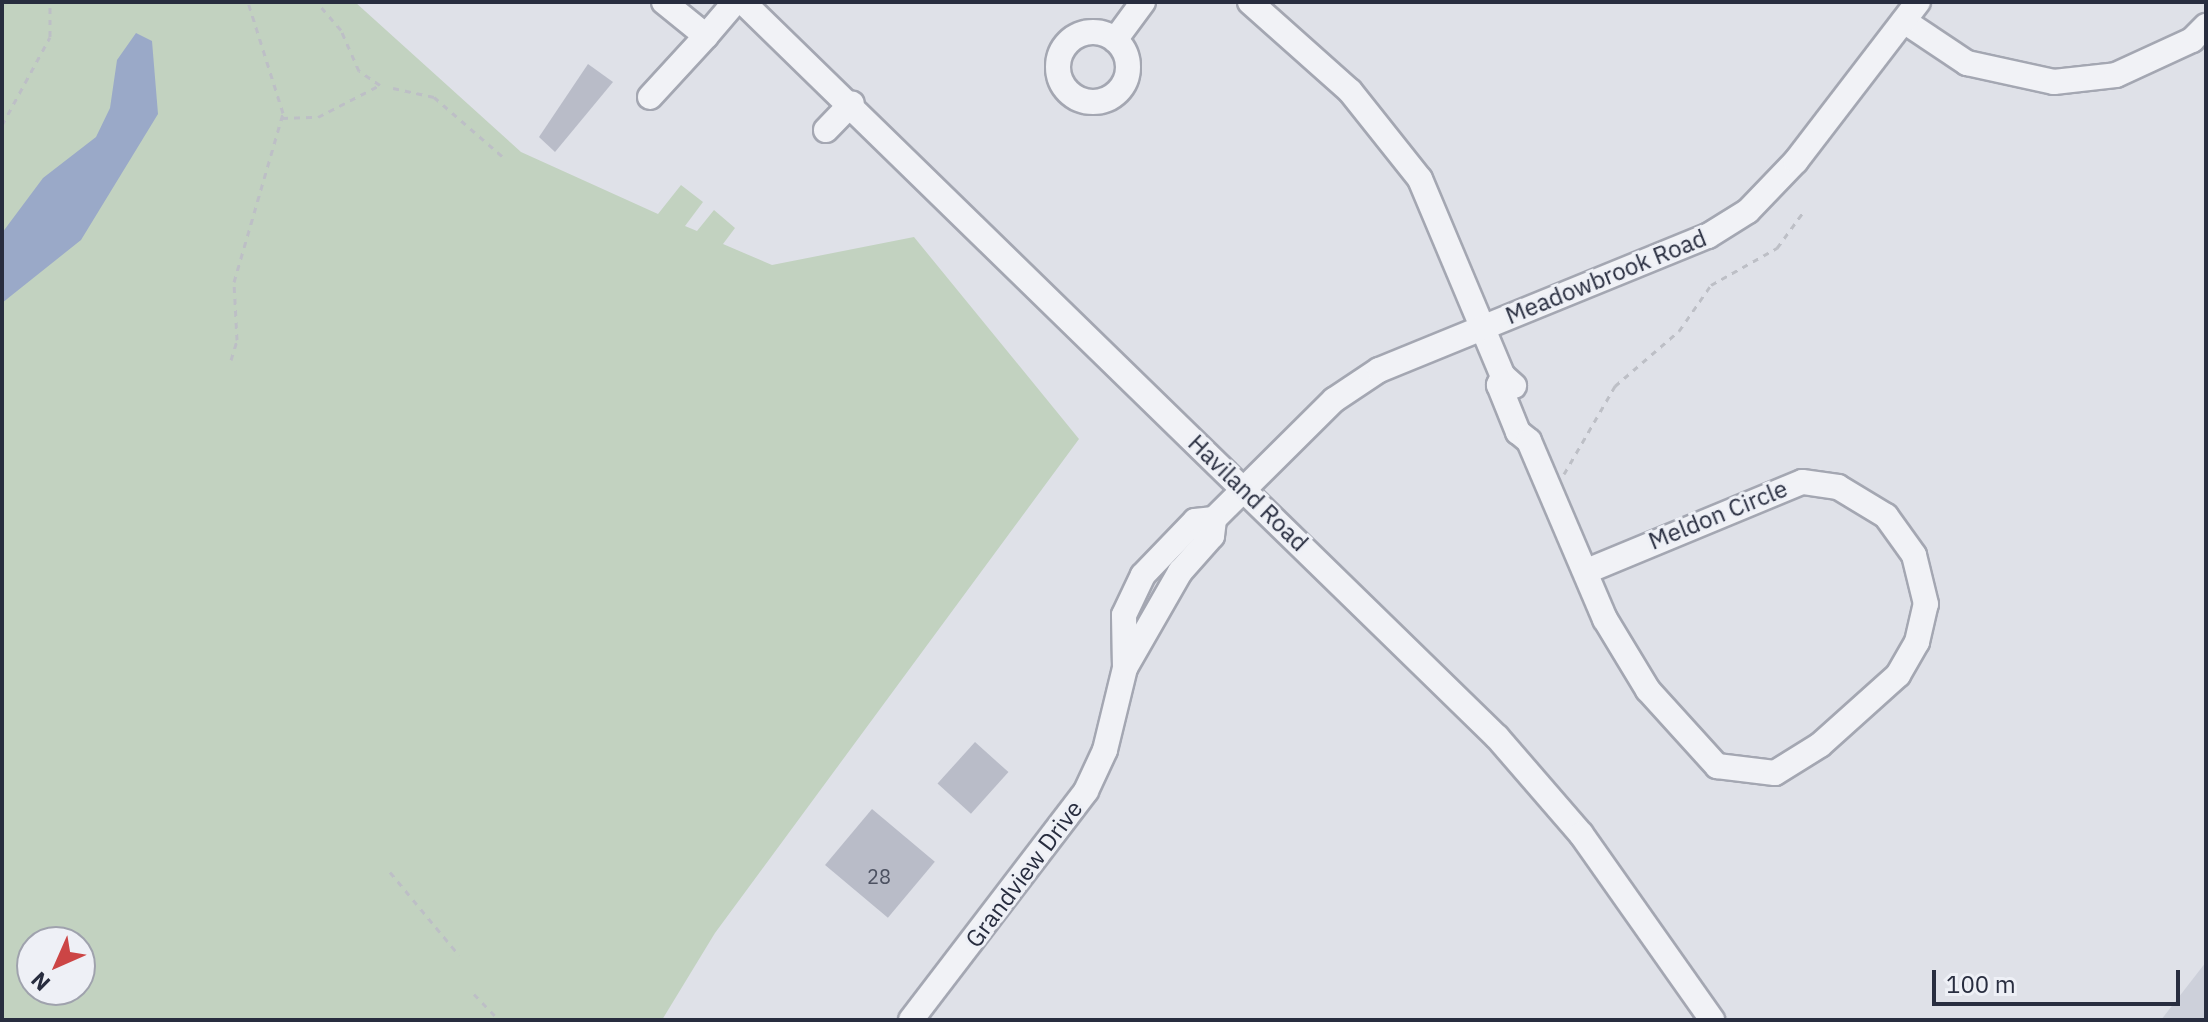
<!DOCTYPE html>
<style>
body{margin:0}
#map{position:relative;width:2208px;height:1022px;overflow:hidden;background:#dfe1e8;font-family:"IBM Plex Sans",sans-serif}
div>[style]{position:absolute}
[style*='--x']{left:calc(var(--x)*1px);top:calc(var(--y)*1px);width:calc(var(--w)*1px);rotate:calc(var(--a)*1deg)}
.built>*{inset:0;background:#cdd0da}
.green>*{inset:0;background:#c2d2c0}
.water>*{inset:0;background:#9aa9c8}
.building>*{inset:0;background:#b9bcc8;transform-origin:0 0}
.path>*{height:3px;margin-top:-1.5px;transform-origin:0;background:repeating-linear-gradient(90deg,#bdbfc6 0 6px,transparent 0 12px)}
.roads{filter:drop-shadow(2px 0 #a4a7b2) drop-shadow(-2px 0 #a4a7b2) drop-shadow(0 2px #a4a7b2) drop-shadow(0 -2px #a4a7b2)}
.minor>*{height:24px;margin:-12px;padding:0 12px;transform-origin:12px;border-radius:12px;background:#f1f2f6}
.minor>.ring{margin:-12px;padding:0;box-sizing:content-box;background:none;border:24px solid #f1f2f6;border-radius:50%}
span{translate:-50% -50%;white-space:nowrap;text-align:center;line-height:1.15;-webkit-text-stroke:6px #eef0f6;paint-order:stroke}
.number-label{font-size:20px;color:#4c5161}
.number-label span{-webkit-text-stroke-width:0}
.street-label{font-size:24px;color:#282d3f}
.frame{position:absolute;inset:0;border:4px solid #282d3f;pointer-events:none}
.north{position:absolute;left:16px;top:926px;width:80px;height:80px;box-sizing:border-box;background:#eef0f6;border:2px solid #9fa2ad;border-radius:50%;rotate:225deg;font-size:22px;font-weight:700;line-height:32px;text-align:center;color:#282d3f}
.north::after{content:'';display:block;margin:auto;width:28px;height:36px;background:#cc4545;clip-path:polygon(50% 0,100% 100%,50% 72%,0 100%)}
.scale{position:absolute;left:1932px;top:970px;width:248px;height:36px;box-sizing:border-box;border:4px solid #282d3f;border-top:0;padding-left:10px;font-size:24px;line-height:28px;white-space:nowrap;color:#282d3f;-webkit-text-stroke:6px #eef0f6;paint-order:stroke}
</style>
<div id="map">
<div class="built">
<div style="clip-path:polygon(2206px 962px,2206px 1020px,2161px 1020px)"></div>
</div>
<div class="green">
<div style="clip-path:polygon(evenodd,2px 2px,355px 2px,521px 152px,658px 214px,681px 185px,703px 202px,685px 226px,697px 231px,714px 210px,735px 228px,723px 244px,772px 265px,914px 237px,1079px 439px,715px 933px,662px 1020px,2px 1020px,2px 2px,32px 942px,80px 942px,80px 990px,32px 990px,32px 942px)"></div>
</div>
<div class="water">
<div style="clip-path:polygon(136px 33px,152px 41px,158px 114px,81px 240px,2px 303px,2px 233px,43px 178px,96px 137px,110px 108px,117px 60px)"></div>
</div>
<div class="building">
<div style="clip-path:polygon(588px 64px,613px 82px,555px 152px,539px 137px)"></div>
<div style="left:975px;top:742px;width:45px;height:56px;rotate:42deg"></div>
<div style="left:872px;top:809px;width:82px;height:73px;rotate:40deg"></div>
</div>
<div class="path">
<div style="--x:393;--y:88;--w:42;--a:12.4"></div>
<div style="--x:434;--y:97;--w:91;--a:41"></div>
<div style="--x:282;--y:118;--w:36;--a:-2"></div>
<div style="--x:318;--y:117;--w:70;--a:-27.3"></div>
<div style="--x:380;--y:85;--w:25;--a:-146"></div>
<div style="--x:359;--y:71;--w:45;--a:-113.7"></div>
<div style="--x:341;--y:30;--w:37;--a:-131"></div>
<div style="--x:2;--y:125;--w:100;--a:-61.4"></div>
<div style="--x:50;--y:37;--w:35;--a:-90"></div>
<div style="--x:231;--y:360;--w:21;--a:-73"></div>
<div style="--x:237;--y:340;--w:58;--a:-93"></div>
<div style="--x:234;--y:282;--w:176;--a:-73.8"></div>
<div style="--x:283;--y:113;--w:116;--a:-107.5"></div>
<div style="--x:1564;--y:474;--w:102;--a:-59.9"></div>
<div style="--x:1615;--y:386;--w:84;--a:-40.7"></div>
<div style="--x:1679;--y:331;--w:56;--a:-55.2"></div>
<div style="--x:1711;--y:285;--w:76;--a:-29.3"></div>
<div style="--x:1777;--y:248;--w:46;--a:-53.9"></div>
<div style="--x:390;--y:872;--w:108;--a:50.3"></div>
<div style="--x:474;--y:994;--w:36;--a:46"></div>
</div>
<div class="roads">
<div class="minor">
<div style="--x:664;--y:2;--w:54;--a:39"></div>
<div style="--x:706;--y:36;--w:45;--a:-49.5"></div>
<div style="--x:743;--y:2;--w:1053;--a:44.27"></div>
<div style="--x:1497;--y:737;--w:128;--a:49.1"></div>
<div style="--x:1581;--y:834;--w:228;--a:54.8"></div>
<div style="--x:1250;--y:2;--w:134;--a:41.7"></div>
<div style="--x:1350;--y:91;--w:112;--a:51.5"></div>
<div style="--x:1420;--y:179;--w:214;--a:67.2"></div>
<div style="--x:1503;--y:376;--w:15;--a:42"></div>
<div style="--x:1904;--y:21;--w:76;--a:33.7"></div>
<div style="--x:1967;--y:63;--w:89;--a:12.3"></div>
<div style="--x:2054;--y:82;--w:62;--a:-6.4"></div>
<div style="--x:2116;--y:75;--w:84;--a:-24.7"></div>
<div style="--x:2192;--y:40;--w:20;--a:-45"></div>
<div class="ring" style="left:1058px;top:32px;width:46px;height:46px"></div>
<div style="--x:1115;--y:40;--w:47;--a:-53.6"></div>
<div style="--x:650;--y:97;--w:83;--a:-47.4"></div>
<div style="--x:826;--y:130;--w:37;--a:-46"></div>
<div style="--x:1503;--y:376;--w:10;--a:114"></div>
<div style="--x:1499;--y:385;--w:51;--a:68"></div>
<div style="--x:1518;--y:432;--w:14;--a:39"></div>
<div style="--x:1529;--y:441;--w:194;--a:66.9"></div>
<div style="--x:1605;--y:619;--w:83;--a:58.8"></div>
<div style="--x:1648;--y:690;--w:103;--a:47.8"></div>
<div style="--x:1717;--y:766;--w:58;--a:6.9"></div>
<div style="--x:1775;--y:773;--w:53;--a:-31.9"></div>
<div style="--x:1820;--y:745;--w:105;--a:-41.9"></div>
<div style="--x:1898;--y:675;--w:38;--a:-60"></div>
<div style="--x:1917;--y:642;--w:39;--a:-77"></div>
<div style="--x:1926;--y:604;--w:50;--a:-103.8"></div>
<div style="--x:1914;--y:555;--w:48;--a:-125.7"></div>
<div style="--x:1886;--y:516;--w:56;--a:-148.9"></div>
<div style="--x:1838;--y:487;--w:36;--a:-172"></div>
<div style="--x:1802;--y:482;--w:233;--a:157.5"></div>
<div style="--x:1214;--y:519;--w:169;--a:-44.8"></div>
<div style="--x:1334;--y:400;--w:54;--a:-33.7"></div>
<div style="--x:1379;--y:370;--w:355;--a:-22.2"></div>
<div style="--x:1708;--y:236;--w:47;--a:-32"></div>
<div style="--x:1748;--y:211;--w:69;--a:-46.2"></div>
<div style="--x:1796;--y:161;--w:200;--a:-52.5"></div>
<div style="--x:1125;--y:668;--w:53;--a:-91.1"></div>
<div style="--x:1124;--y:615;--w:44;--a:-64.6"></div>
<div style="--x:1143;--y:575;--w:75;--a:-46.1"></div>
<div style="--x:1195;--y:521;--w:19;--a:-6"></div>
<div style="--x:911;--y:1020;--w:288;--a:-52.6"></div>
<div style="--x:1086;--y:791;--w:45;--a:-65.1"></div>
<div style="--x:1105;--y:750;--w:84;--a:-76.3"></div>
<div style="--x:1125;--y:668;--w:111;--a:-60.2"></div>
<div style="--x:1180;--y:572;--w:48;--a:-48.4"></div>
<div style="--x:1212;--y:536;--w:17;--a:-83"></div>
</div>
</div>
<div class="number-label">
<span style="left:879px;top:876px">28</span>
</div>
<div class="street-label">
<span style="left:1606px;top:277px;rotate:-22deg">Meadowbrook Road</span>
<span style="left:1248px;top:493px;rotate:44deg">Haviland Road</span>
<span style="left:1718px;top:515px;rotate:-22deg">Meldon Circle</span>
<span style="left:1024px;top:874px;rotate:-53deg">Grandview Drive</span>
</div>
<div class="frame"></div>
<div class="north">N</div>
<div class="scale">100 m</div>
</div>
